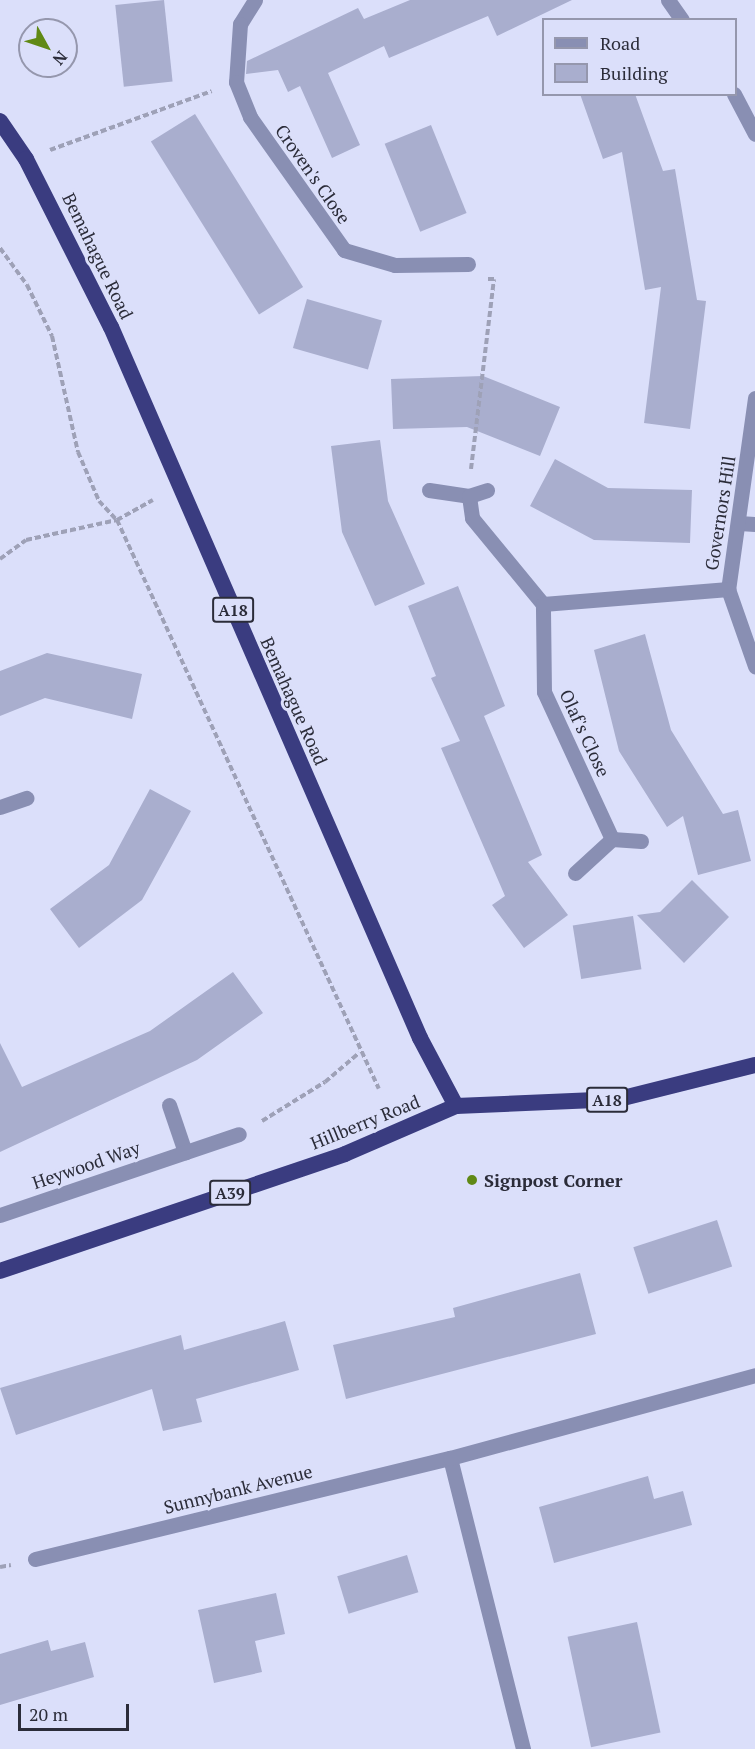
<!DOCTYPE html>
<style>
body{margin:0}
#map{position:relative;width:755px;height:1749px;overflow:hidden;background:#dbdffa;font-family:"PT Serif",serif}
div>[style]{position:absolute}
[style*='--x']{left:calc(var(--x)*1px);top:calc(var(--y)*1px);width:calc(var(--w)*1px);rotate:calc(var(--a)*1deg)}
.building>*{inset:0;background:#a9aece;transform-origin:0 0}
.path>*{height:4px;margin-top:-2px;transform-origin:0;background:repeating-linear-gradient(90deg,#9ea1b7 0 6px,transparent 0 9px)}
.service>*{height:15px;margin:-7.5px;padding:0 7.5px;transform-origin:7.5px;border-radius:7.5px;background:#898fb3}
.minor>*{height:15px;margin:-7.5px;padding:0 7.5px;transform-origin:7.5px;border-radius:7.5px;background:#898fb3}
.trunk>*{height:16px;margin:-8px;padding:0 8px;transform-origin:8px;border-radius:8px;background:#3a3c80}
.dots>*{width:16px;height:16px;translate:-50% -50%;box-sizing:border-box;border:3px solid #dbdffa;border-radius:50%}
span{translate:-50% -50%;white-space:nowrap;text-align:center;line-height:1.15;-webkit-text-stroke:6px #dbdffa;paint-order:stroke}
.shield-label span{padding:2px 4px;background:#dbdffa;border:2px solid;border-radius:4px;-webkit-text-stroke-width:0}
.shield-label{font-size:16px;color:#2b2c39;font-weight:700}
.street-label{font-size:18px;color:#2b2c39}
.poi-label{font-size:18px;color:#2b2c39;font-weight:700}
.left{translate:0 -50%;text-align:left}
.legend{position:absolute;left:542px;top:18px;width:195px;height:78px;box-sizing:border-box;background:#dbdffa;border:2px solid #9597ad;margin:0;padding:8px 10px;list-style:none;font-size:18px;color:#2b2c39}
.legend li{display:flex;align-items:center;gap:12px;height:30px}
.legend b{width:30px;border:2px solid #9597ad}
.north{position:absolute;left:18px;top:18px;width:60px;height:60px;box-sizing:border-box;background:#dbdffa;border:2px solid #9597ad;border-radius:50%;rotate:130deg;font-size:16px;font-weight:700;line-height:24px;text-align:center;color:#2b2c39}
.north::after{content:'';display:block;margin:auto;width:21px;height:27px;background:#608915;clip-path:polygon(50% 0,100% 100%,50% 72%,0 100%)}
.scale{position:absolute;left:18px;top:1704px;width:111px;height:27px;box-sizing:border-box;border:3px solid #2b2c39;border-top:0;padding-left:8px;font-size:18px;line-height:21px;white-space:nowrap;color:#2b2c39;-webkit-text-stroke:4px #dbdffa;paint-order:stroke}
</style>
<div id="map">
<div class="building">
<div style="left:164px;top:0;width:82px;height:49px;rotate:84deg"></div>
<div style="clip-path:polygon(410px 0,572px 0,497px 36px,488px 16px,389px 58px,384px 46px,328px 73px,360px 145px,332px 158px,300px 86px,288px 92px,278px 70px,246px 74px,247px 61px,358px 8px,364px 19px)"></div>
<div style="clip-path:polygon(580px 94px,635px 94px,663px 171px,675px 169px,697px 300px,706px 301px,690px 429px,644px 423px,661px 287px,645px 290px,622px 152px,603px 159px)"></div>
<div style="left:195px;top:114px;width:204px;height:52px;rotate:58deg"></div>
<div style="left:431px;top:125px;width:95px;height:50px;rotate:68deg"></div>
<div style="left:307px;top:299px;width:78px;height:51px;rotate:16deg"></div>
<div style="clip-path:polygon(483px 376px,560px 407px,540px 456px,467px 427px,393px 429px,391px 379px)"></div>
<div style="clip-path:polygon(380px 440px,388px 501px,425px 584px,375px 606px,342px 532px,331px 446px)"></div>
<div style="clip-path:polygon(555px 459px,608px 488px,692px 490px,690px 543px,594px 540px,530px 506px)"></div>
<div style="clip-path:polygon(458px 586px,505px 706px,484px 716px,542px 855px,528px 862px,568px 915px,524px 948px,492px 905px,505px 896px,441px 748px,460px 741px,431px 678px,436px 676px,408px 606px)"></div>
<div style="clip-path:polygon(645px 634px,671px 730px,723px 814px,738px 810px,751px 861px,698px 875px,683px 816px,667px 827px,619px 751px,594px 650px)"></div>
<div style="clip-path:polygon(47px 653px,142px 674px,132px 719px,45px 698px,0 716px,0 671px)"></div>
<div style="clip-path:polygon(150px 789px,191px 811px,142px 900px,79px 948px,50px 909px,109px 865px)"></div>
<div style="clip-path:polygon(692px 880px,729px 917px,684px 963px,637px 915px,660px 912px)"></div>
<div style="left:633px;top:916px;width:54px;height:61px;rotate:81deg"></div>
<div style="clip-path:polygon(233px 972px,263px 1013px,197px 1060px,0 1152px,0 1043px,22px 1087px,150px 1031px)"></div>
<div style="left:717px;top:1220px;width:49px;height:88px;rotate:72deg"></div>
<div style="clip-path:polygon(580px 1273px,596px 1334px,346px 1399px,333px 1345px,455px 1317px,453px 1308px)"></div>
<div style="clip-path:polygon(285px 1321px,299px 1370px,196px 1399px,202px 1422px,163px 1431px,152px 1389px,16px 1435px,0 1388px,181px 1335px,184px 1350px)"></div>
<div style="clip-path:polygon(648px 1476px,654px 1499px,683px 1491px,692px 1525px,554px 1563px,539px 1507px)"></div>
<div style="left:407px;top:1555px;width:39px;height:73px;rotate:73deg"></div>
<div style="clip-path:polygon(276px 1593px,285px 1634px,255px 1641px,262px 1672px,214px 1683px,198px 1610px)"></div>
<div style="left:637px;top:1622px;width:113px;height:71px;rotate:78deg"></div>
<div style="clip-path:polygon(48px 1640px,51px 1651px,85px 1642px,94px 1677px,0 1705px,0 1654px)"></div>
</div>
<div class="path">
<div style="--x:50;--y:150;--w:172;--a:-20"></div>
<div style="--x:0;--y:248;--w:46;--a:53.9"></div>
<div style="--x:27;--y:285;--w:57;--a:63.9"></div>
<div style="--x:52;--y:336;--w:119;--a:77.4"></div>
<div style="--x:78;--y:452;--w:53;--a:66.8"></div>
<div style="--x:99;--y:501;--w:26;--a:47"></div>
<div style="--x:117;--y:520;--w:626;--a:65.28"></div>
<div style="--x:471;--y:469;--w:191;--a:-83.1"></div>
<div style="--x:494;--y:279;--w:6;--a:180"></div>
<div style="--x:0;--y:559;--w:32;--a:-36"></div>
<div style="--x:26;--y:540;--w:93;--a:-12.4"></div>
<div style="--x:117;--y:520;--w:41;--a:-29.1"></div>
<div style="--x:262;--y:1121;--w:74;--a:-31.8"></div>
<div style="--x:325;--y:1082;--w:45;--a:-40.5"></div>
<div style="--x:0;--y:1567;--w:11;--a:-10"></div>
</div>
<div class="service">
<div style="--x:739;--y:523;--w:16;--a:4"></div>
</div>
<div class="minor">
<div style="--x:255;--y:0;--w:28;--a:122"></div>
<div style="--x:240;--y:24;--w:58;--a:93.9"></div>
<div style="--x:236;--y:82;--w:38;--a:68"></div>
<div style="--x:250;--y:117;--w:163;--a:54.7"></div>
<div style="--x:344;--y:250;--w:53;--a:16.4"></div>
<div style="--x:395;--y:265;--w:73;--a:-0.8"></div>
<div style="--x:668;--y:0;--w:24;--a:55"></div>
<div style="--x:734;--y:94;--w:45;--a:62.3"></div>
<div style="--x:755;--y:398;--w:193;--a:98"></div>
<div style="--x:728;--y:589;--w:82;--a:70.7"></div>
<div style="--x:429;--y:490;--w:40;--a:8.5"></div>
<div style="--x:469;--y:496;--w:22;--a:82"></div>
<div style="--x:472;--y:518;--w:112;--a:50.5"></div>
<div style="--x:469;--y:496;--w:19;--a:-18"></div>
<div style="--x:0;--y:807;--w:28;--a:-19"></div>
<div style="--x:641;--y:841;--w:29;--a:-176"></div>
<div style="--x:612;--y:839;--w:162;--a:-114.8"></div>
<div style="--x:544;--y:692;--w:88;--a:-90.7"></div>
<div style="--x:543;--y:604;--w:186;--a:-4.6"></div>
<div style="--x:575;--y:873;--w:50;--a:-42.6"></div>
<div style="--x:169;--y:1105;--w:50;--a:71.2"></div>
<div style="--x:0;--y:1215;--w:252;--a:-18.7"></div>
<div style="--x:450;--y:1458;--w:300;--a:75.9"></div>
<div style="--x:35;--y:1559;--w:427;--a:-13.7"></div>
<div style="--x:450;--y:1458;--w:316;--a:-15.2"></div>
</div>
<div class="trunk">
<div style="--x:0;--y:121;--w:46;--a:55.6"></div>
<div style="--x:26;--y:159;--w:188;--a:63.2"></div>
<div style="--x:111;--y:327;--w:775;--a:66.51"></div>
<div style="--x:420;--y:1038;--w:77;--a:62.1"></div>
<div style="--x:0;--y:1271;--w:364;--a:-18.7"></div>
<div style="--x:345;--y:1154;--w:121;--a:-23.4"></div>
<div style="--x:456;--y:1106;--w:163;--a:-2.5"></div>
<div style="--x:619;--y:1099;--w:140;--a:-14"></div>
</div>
<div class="dots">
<div style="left:472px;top:1180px;background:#608915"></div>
</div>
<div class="shield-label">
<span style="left:233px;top:610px">A18</span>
<span style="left:607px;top:1100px">A18</span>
<span style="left:230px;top:1193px">A39</span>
</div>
<div class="street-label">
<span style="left:313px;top:174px;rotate:55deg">Croven's Close</span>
<span style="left:98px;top:256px;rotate:64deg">Bemahague Road</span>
<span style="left:720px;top:513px;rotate:-81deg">Governors Hill</span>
<span style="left:294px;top:701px;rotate:66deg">Bemahague Road</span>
<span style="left:585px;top:733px;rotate:65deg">Olaf's Close</span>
<span style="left:365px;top:1122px;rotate:-22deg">Hillberry Road</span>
<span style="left:86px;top:1165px;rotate:-19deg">Heywood Way</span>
<span style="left:238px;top:1489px;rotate:-14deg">Sunnybank Avenue</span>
</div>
<div class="poi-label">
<span class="left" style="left:484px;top:1180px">Signpost Corner</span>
</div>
<ul class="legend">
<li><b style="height:8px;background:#898fb3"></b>Road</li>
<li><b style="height:16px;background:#a9aece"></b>Building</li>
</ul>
<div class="north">N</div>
<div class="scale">20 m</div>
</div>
